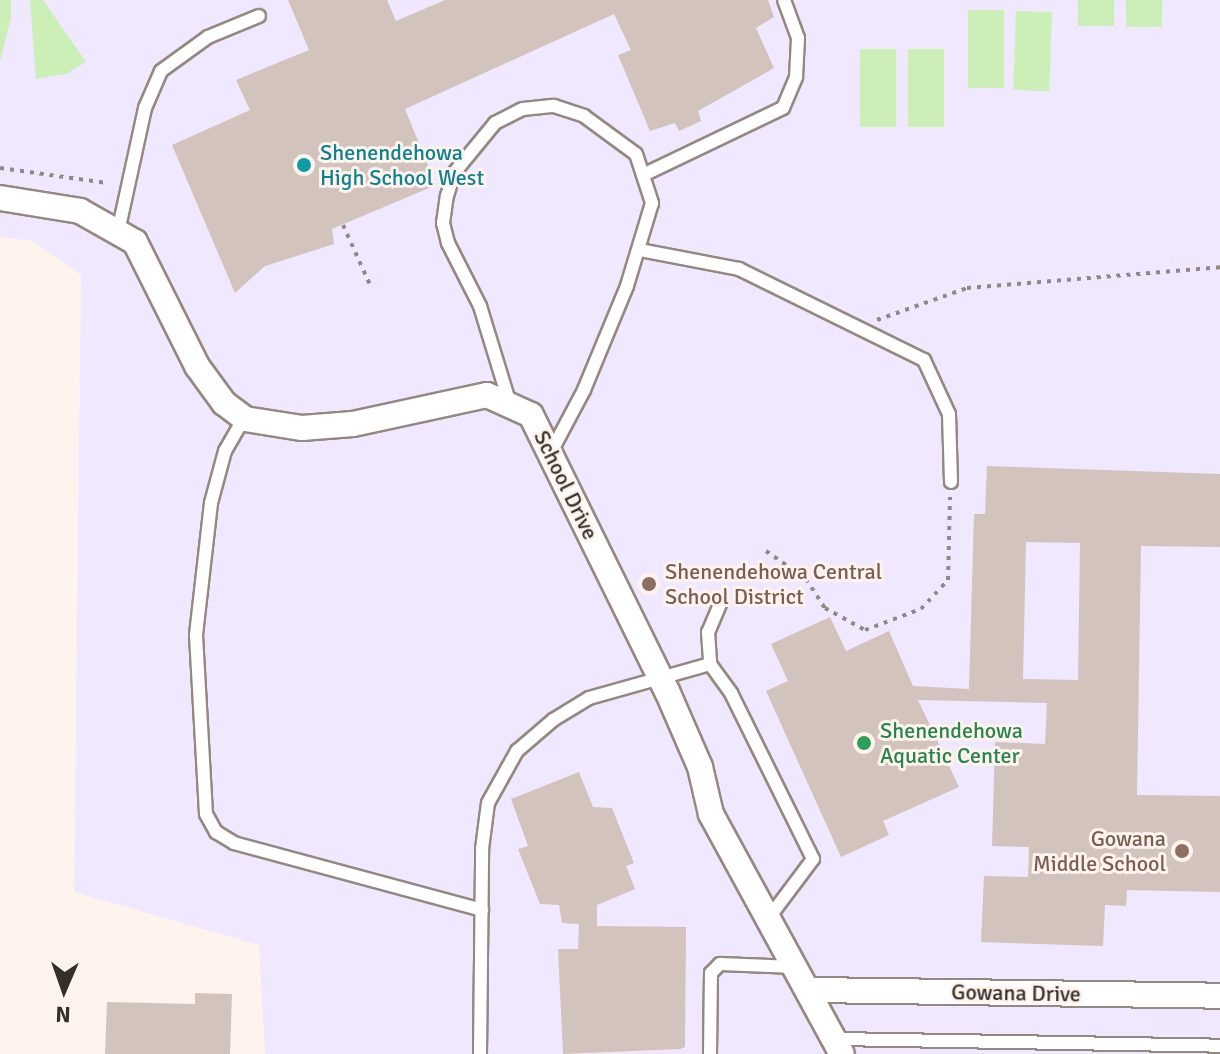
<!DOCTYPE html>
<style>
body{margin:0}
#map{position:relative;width:1220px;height:1054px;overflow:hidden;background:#fff3ed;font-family:Signika,sans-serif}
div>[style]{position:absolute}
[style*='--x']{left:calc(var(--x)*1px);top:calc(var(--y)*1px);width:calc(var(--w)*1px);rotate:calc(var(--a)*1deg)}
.education>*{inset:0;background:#efe8fe}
.green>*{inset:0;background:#cbefb7;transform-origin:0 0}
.building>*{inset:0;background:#d2c3bd}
.path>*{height:4px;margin-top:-2px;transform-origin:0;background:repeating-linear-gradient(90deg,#928985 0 4px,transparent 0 10px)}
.roads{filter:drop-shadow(2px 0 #958881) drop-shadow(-2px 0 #958881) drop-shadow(0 2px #958881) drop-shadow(0 -2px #958881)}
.lane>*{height:12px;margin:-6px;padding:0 6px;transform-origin:6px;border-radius:6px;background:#fff}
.street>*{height:24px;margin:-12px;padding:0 12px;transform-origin:12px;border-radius:12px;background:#fff}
.dots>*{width:22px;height:22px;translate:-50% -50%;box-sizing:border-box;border:4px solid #fff3ed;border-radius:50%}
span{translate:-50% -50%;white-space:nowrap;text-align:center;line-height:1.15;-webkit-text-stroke:6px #fff3ed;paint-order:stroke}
.culture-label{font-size:22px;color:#0d838f}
.left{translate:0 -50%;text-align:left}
.street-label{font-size:22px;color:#342e2b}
.education-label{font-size:22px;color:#785e54}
.right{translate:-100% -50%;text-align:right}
.leisure-label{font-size:22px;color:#27864d}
.north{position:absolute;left:24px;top:950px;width:80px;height:80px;-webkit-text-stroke:6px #fff3ed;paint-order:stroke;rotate:182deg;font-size:22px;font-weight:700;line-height:32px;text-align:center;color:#342e2b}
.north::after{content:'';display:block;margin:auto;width:28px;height:36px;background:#342e2b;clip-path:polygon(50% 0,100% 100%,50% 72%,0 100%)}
</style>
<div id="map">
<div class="education">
<div style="clip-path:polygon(0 0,1220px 0,1220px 1054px,265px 1054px,259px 945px,74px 892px,81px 275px,33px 241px,0 237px)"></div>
</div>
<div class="green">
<div style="clip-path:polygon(0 0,11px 0,11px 18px,0 62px)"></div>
<div style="clip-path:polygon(30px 0,43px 0,86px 62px,66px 74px,36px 79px)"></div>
<div style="left:1078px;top:0;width:36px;height:26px"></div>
<div style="left:1126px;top:0;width:36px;height:27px"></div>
<div style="left:968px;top:10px;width:36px;height:78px"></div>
<div style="left:1016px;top:11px;width:36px;height:79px;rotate:2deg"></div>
<div style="left:860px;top:49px;width:36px;height:78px"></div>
<div style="left:908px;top:49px;width:36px;height:78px"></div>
</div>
<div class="building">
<div style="clip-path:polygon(288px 0,387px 0,396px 21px,445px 0,768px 0,774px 17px,756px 28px,774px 68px,698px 111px,701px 121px,679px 131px,675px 123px,650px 131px,618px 55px,631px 50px,614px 14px,405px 109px,436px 185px,332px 229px,334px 244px,265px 266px,235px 293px,172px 145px,250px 110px,236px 80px,309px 50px)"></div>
<div style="clip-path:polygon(evenodd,987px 466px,1220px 474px,1220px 547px,1141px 546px,1137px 795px,1220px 796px,1220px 892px,1127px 890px,1126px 906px,1105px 905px,1103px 946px,981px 942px,984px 876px,1028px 877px,1029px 847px,992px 846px,995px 742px,1045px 744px,1047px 703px,918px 700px,959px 787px,883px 821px,889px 835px,841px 857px,766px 691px,788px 681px,771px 644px,830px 617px,846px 651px,889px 631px,913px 686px,969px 689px,974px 514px,985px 514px,987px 466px,1026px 542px,1080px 543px,1078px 680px,1023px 679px,1026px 542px)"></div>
<div style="clip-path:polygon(579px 772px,593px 807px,612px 808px,634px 863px,626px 866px,635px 889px,597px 905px,597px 926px,686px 927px,685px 1047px,680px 1049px,563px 1054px,558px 949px,578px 949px,579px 924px,562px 923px,559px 905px,540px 904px,518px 849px,528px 846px,511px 799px)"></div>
<div style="clip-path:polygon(195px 993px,232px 994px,230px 1054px,105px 1054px,107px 1002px,195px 1004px)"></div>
</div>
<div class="path">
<div style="--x:0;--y:168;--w:108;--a:8"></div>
<div style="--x:343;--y:225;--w:68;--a:65.7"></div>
<div style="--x:877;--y:320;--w:96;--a:-19.6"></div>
<div style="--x:967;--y:288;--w:254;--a:-4.7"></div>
<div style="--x:766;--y:551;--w:49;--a:35"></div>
<div style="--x:806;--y:579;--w:35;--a:57"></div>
<div style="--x:825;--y:608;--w:46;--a:28.8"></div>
<div style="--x:865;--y:630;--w:60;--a:-20.6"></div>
<div style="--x:921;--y:609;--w:40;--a:-47"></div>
<div style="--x:948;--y:580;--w:83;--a:-88.6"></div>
</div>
<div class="roads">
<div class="lane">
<div style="--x:643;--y:175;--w:155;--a:-25.6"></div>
<div style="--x:783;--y:108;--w:34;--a:-67"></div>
<div style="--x:796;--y:77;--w:39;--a:-87"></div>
<div style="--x:798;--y:38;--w:40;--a:-110.2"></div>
<div style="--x:118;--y:232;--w:127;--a:-77.7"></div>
<div style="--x:145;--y:108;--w:40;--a:-66.6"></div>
<div style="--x:161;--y:71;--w:58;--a:-35.9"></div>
<div style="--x:208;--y:37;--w:55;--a:-22.4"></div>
<div style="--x:640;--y:250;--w:101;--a:10.9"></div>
<div style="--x:739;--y:269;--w:206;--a:26.2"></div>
<div style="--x:924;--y:360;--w:60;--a:65.2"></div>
<div style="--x:949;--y:414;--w:68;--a:88.3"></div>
<div style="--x:509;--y:401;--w:99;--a:-107"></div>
<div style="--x:480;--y:306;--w:71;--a:-116.9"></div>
<div style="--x:448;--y:243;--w:21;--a:-104"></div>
<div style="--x:443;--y:223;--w:27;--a:-82"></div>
<div style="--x:447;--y:196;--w:24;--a:-73"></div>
<div style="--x:454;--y:173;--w:65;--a:-50.6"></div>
<div style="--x:495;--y:123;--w:31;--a:-27"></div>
<div style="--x:523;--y:109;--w:31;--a:-6"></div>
<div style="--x:554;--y:106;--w:32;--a:18"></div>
<div style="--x:584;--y:116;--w:64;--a:36.2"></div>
<div style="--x:636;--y:154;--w:52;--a:71.9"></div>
<div style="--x:652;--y:203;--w:87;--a:106.8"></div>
<div style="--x:627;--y:286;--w:113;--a:112.5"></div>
<div style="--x:584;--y:390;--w:70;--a:118"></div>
<div style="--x:244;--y:418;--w:38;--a:120"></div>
<div style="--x:225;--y:451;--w:54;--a:105.1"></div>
<div style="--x:211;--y:503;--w:133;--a:96.5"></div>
<div style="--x:196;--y:635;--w:179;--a:86.8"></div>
<div style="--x:206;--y:814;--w:21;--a:61"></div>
<div style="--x:216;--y:832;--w:21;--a:31"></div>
<div style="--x:234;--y:843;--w:257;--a:15.1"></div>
<div style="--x:721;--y:602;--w:33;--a:113"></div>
<div style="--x:708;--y:632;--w:32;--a:86"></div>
<div style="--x:710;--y:664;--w:36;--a:54"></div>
<div style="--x:731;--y:693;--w:185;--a:63.7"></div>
<div style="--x:813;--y:859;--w:70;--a:126.9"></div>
<div style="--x:836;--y:1039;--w:384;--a:1"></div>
<div style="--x:480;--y:1054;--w:205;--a:-89.4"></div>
<div style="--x:482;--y:849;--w:46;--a:-82.6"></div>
<div style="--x:488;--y:803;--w:60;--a:-60.9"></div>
<div style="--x:517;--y:751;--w:48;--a:-40.7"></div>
<div style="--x:553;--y:720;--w:42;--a:-31.4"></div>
<div style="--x:589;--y:698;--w:126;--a:-15.7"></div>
<div style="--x:710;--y:1054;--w:81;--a:-89.3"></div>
<div style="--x:711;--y:973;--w:13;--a:-45"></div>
<div style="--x:720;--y:964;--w:75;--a:2.3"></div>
</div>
<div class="street">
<div style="--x:0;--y:198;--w:81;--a:9.2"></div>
<div style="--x:80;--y:211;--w:63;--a:29.4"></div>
<div style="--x:135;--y:242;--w:139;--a:63.4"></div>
<div style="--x:197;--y:366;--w:46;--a:53.9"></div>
<div style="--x:224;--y:403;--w:26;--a:37"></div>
<div style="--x:245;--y:419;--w:58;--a:9"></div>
<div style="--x:302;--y:428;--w:51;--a:-4.5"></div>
<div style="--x:353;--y:424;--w:137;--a:-12.2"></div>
<div style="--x:487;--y:395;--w:48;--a:24.4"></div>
<div style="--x:531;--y:415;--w:308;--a:63.8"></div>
<div style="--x:667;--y:691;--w:83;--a:66.5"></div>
<div style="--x:700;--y:767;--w:48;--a:76.8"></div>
<div style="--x:711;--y:814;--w:273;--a:61.4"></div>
<div style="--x:811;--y:990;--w:409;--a:0.8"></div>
</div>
</div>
<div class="dots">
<div style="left:304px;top:165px;background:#0f9aa8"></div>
<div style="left:649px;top:584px;background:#8d6e63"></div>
<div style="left:864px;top:743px;background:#2e9e5b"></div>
<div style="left:1182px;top:851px;background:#8d6e63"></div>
</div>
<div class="culture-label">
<span class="left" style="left:320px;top:165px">Shenendehowa<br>High School West</span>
</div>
<div class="street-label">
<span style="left:566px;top:485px;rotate:64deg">School Drive</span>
<span style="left:1016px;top:993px;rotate:1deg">Gowana Drive</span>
</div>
<div class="education-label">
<span class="left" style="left:665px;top:584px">Shenendehowa Central<br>School District</span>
<span class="right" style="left:1166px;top:851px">Gowana<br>Middle School</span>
</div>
<div class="leisure-label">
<span class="left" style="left:880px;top:743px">Shenendehowa<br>Aquatic Center</span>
</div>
<div class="north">N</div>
</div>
